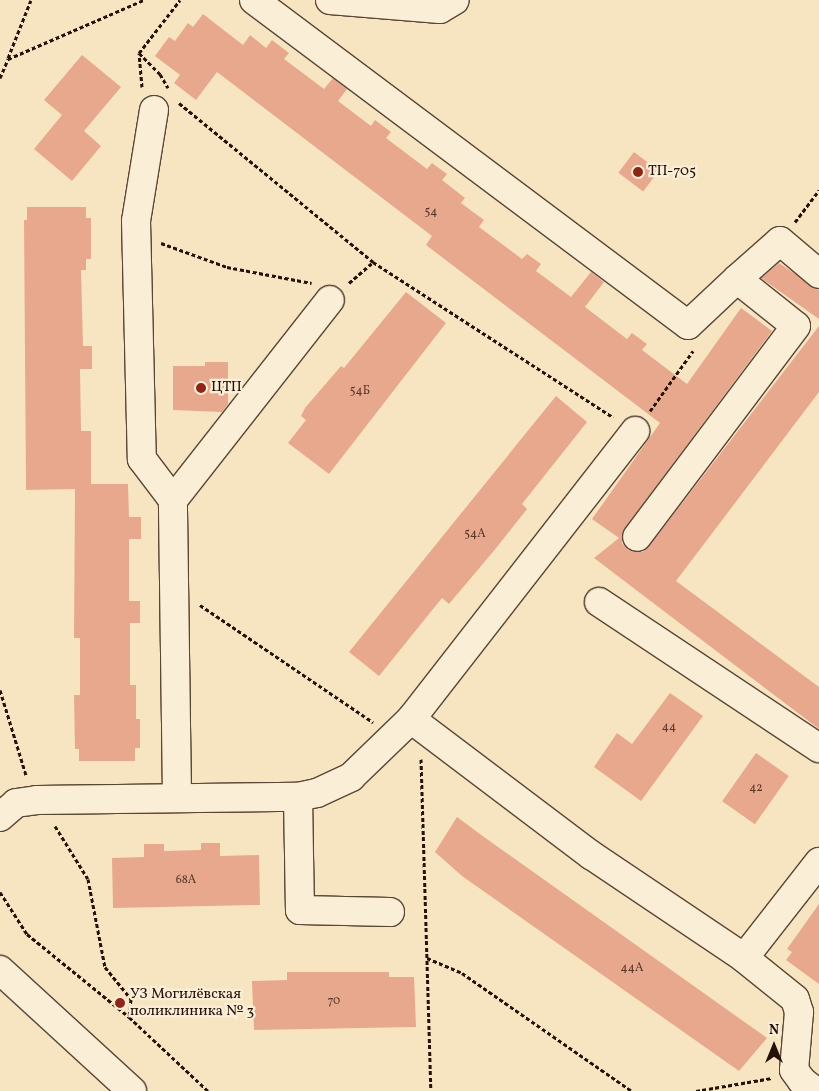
<!DOCTYPE html>
<meta charset="utf-8">
<style>
body{margin:0}
#map{position:relative;width:819px;height:1091px;overflow:hidden;background:#f7e5c2;font-family:Vollkorn,serif}
div>[style]{position:absolute}
[style*='--x']{left:calc(var(--x)*1px);top:calc(var(--y)*1px);width:calc(var(--w)*1px);rotate:calc(var(--a)*1deg)}
.building>*{inset:0;background:#e8a88d;transform-origin:0 0}
.path>*{height:3px;margin-top:-1.5px;transform-origin:0;background:repeating-linear-gradient(90deg,#261108 0 4px,transparent 0 6.5px)}
.roads{filter:drop-shadow(1px 0 #5a4636) drop-shadow(-1px 0 #5a4636) drop-shadow(0 1px #5a4636) drop-shadow(0 -1px #5a4636)}
.minor>*{height:28px;margin:-14px;padding:0 14px;transform-origin:14px;border-radius:14px;background:#faeed7}
.dots>*{width:14px;height:14px;translate:-50% -50%;box-sizing:border-box;border:2px solid #faeed7;border-radius:50%}
span{translate:-50% -50%;white-space:nowrap;text-align:center;line-height:1.15;-webkit-text-stroke:4.5px #faeed7;paint-order:stroke}
.number-label{font-size:12px;color:#563729}
.number-label span{-webkit-text-stroke-width:0}
.poi-label{font-size:15px;color:#261108}
.left{translate:0 -50%;text-align:left}
.north{position:absolute;left:749px;top:1021px;width:50px;height:50px;-webkit-text-stroke:4px #faeed7;paint-order:stroke;rotate:0deg;font-size:14px;font-weight:700;line-height:20px;text-align:center;color:#261108}
.north::after{content:'';display:block;margin:auto;width:18px;height:22px;background:#261108;clip-path:polygon(50% 0,100% 100%,50% 72%,0 100%)}
</style>
<div id="map">
<div class="building">
<div style="clip-path:polygon(203px 14px,243px 45px,250px 35px,266px 48px,272px 40px,289px 53px,284px 59px,324px 89px,333px 78px,347px 89px,338px 101px,371px 126px,375px 120px,391px 132px,386px 138px,427px 169px,432px 163px,447px 174px,442px 180px,465px 198px,461px 203px,484px 220px,479px 227px,522px 259px,527px 254px,541px 264px,536px 271px,571px 297px,591px 272px,604px 282px,585px 307px,627px 339px,632px 333px,647px 344px,642px 350px,687px 384px,741px 308px,772px 331px,625px 528px,622px 543px,628px 550px,643px 552px,649px 546px,819px 326px,819px 392px,676px 581px,819px 687px,819px 729px,594px 558px,619px 538px,592px 519px,660px 423px,426px 245px,432px 236px,217px 72px,196px 100px,174px 83px,180px 75px,155px 56px,169px 37px,175px 41px,188px 23px,193px 27px)"></div>
<div style="clip-path:polygon(82px 55px,121px 87px,84px 131px,101px 146px,72px 181px,34px 149px,62px 115px,44px 100px)"></div>
<div style="left:634px;top:152px;width:31px;height:26px;rotate:37deg"></div>
<div style="clip-path:polygon(27px 207px,86px 207px,86px 218px,91px 218px,91px 259px,86px 259px,86px 270px,81px 270px,83px 346px,92px 346px,92px 369px,80px 369px,81px 431px,91px 431px,91px 484px,128px 484px,129px 517px,141px 517px,141px 539px,129px 539px,129px 601px,140px 601px,140px 623px,130px 623px,130px 685px,136px 685px,136px 719px,140px 719px,140px 748px,135px 748px,135px 761px,79px 761px,79px 749px,75px 749px,74px 695px,80px 695px,80px 638px,74px 638px,75px 489px,26px 490px,24px 220px,27px 220px)"></div>
<div style="clip-path:polygon(779px 263px,819px 290px,819px 319px,761px 278px)"></div>
<div style="clip-path:polygon(406px 292px,446px 323px,329px 474px,288px 443px,306px 420px,301px 416px,305px 408px,341px 366px,344px 368px)"></div>
<div style="clip-path:polygon(205px 362px,228px 362px,228px 404px,222px 412px,173px 410px,173px 366px,205px 366px)"></div>
<div style="clip-path:polygon(556px 396px,587px 422px,522px 504px,527px 509px,497px 547px,449px 604px,442px 598px,379px 676px,349px 652px)"></div>
<div style="clip-path:polygon(670px 693px,703px 716px,641px 801px,594px 767px,617px 733px,632px 744px)"></div>
<div style="left:756px;top:753px;width:40px;height:59px;rotate:35deg"></div>
<div style="clip-path:polygon(457px 817px,484px 837px,767px 1038px,739px 1071px,462px 876px,435px 852px)"></div>
<div style="clip-path:polygon(201px 843px,220px 843px,220px 856px,259px 855px,260px 905px,113px 908px,112px 858px,144px 857px,144px 844px,164px 844px,164px 851px,201px 850px)"></div>
<div style="clip-path:polygon(819px 904px,819px 984px,786px 960px,792px 952px,787px 949px)"></div>
<div style="clip-path:polygon(287px 972px,389px 972px,389px 977px,414px 977px,416px 1027px,254px 1030px,252px 981px,287px 980px)"></div>
</div>
<div class="path">
<div style="--x:139;--y:53;--w:30;--a:45"></div>
<div style="--x:160;--y:74;--w:16;--a:60"></div>
<div style="--x:8;--y:58;--w:62;--a:-68.4"></div>
<div style="--x:0;--y:78;--w:21;--a:-67"></div>
<div style="--x:8;--y:59;--w:148;--a:-23.5"></div>
<div style="--x:142;--y:87;--w:34;--a:-95"></div>
<div style="--x:139;--y:53;--w:67;--a:-52.3"></div>
<div style="--x:179;--y:103;--w:251;--a:39.3"></div>
<div style="--x:373;--y:262;--w:286;--a:32.9"></div>
<div style="--x:795;--y:222;--w:40;--a:-53"></div>
<div style="--x:161;--y:243;--w:70;--a:20"></div>
<div style="--x:227;--y:267;--w:86;--a:10.7"></div>
<div style="--x:349;--y:283;--w:32;--a:-41"></div>
<div style="--x:650;--y:411;--w:74;--a:-54.4"></div>
<div style="--x:200;--y:605;--w:209;--a:34.1"></div>
<div style="--x:0;--y:690;--w:89;--a:73"></div>
<div style="--x:421;--y:759;--w:332;--a:88.3"></div>
<div style="--x:55;--y:826;--w:62;--a:58.1"></div>
<div style="--x:88;--y:879;--w:90;--a:79.1"></div>
<div style="--x:105;--y:967;--w:41;--a:50.9"></div>
<div style="--x:131;--y:999;--w:18;--a:96"></div>
<div style="--x:129;--y:1017;--w:108;--a:43.1"></div>
<div style="--x:0;--y:892;--w:50;--a:57.3"></div>
<div style="--x:27;--y:934;--w:132;--a:39.1"></div>
<div style="--x:427;--y:958;--w:38;--a:23"></div>
<div style="--x:462;--y:973;--w:207;--a:34.8"></div>
<div style="--x:696;--y:1091;--w:77;--a:-9.7"></div>
</div>
<div class="roads">
<div class="minor">
<div style="--x:254;--y:0;--w:542;--a:36.83"></div>
<div style="--x:688;--y:325;--w:67;--a:-43.2"></div>
<div style="--x:737;--y:279;--w:75;--a:38.5"></div>
<div style="--x:796;--y:326;--w:264;--a:127"></div>
<div style="--x:330;--y:0;--w:110;--a:4.7"></div>
<div style="--x:440;--y:9;--w:17;--a:-31"></div>
<div style="--x:154;--y:110;--w:112;--a:99.2"></div>
<div style="--x:136;--y:221;--w:238;--a:88.6"></div>
<div style="--x:142;--y:459;--w:51;--a:52.9"></div>
<div style="--x:737;--y:279;--w:57;--a:-41.5"></div>
<div style="--x:780;--y:241;--w:51;--a:40.2"></div>
<div style="--x:599;--y:602;--w:264;--a:33.6"></div>
<div style="--x:411;--y:719;--w:226;--a:37.1"></div>
<div style="--x:591;--y:855;--w:184;--a:33.9"></div>
<div style="--x:744;--y:958;--w:65;--a:38.8"></div>
<div style="--x:795;--y:999;--w:14;--a:73"></div>
<div style="--x:799;--y:1012;--w:58;--a:94.9"></div>
<div style="--x:794;--y:1070;--w:14;--a:54"></div>
<div style="--x:802;--y:1081;--w:16;--a:38"></div>
<div style="--x:177;--y:796;--w:296;--a:-90.8"></div>
<div style="--x:173;--y:500;--w:254;--a:-51.9"></div>
<div style="--x:298;--y:797;--w:113;--a:89"></div>
<div style="--x:300;--y:910;--w:90;--a:1.3"></div>
<div style="--x:0;--y:817;--w:21;--a:-41"></div>
<div style="--x:16;--y:803;--w:21;--a:-8"></div>
<div style="--x:37;--y:800;--w:261;--a:-0.7"></div>
<div style="--x:298;--y:797;--w:19;--a:-12"></div>
<div style="--x:317;--y:793;--w:38;--a:-25"></div>
<div style="--x:351;--y:777;--w:83;--a:-44"></div>
<div style="--x:411;--y:719;--w:365;--a:-52.1"></div>
<div style="--x:744;--y:958;--w:122;--a:-52"></div>
<div style="--x:0;--y:970;--w:179;--a:42.5"></div>
</div>
</div>
<div class="dots">
<div style="left:638px;top:172px;background:#8f2418"></div>
<div style="left:201px;top:388px;background:#8f2418"></div>
<div style="left:120px;top:1003px;background:#8f2418"></div>
</div>
<div class="number-label">
<span style="left:431px;top:213px">54</span>
<span style="left:360px;top:392px">54Б</span>
<span style="left:475px;top:535px">54А</span>
<span style="left:669px;top:728px">44</span>
<span style="left:756px;top:789px">42</span>
<span style="left:186px;top:881px">68А</span>
<span style="left:632px;top:969px">44А</span>
<span style="left:334px;top:1002px">70</span>
</div>
<div class="poi-label">
<span class="left" style="left:648px;top:172px">ТП-705</span>
<span class="left" style="left:211px;top:388px">ЦТП</span>
<span class="left" style="left:130px;top:1003px">УЗ Могилёвская<br>поликлиника № 3</span>
</div>
<div class="north">N</div>
</div>
